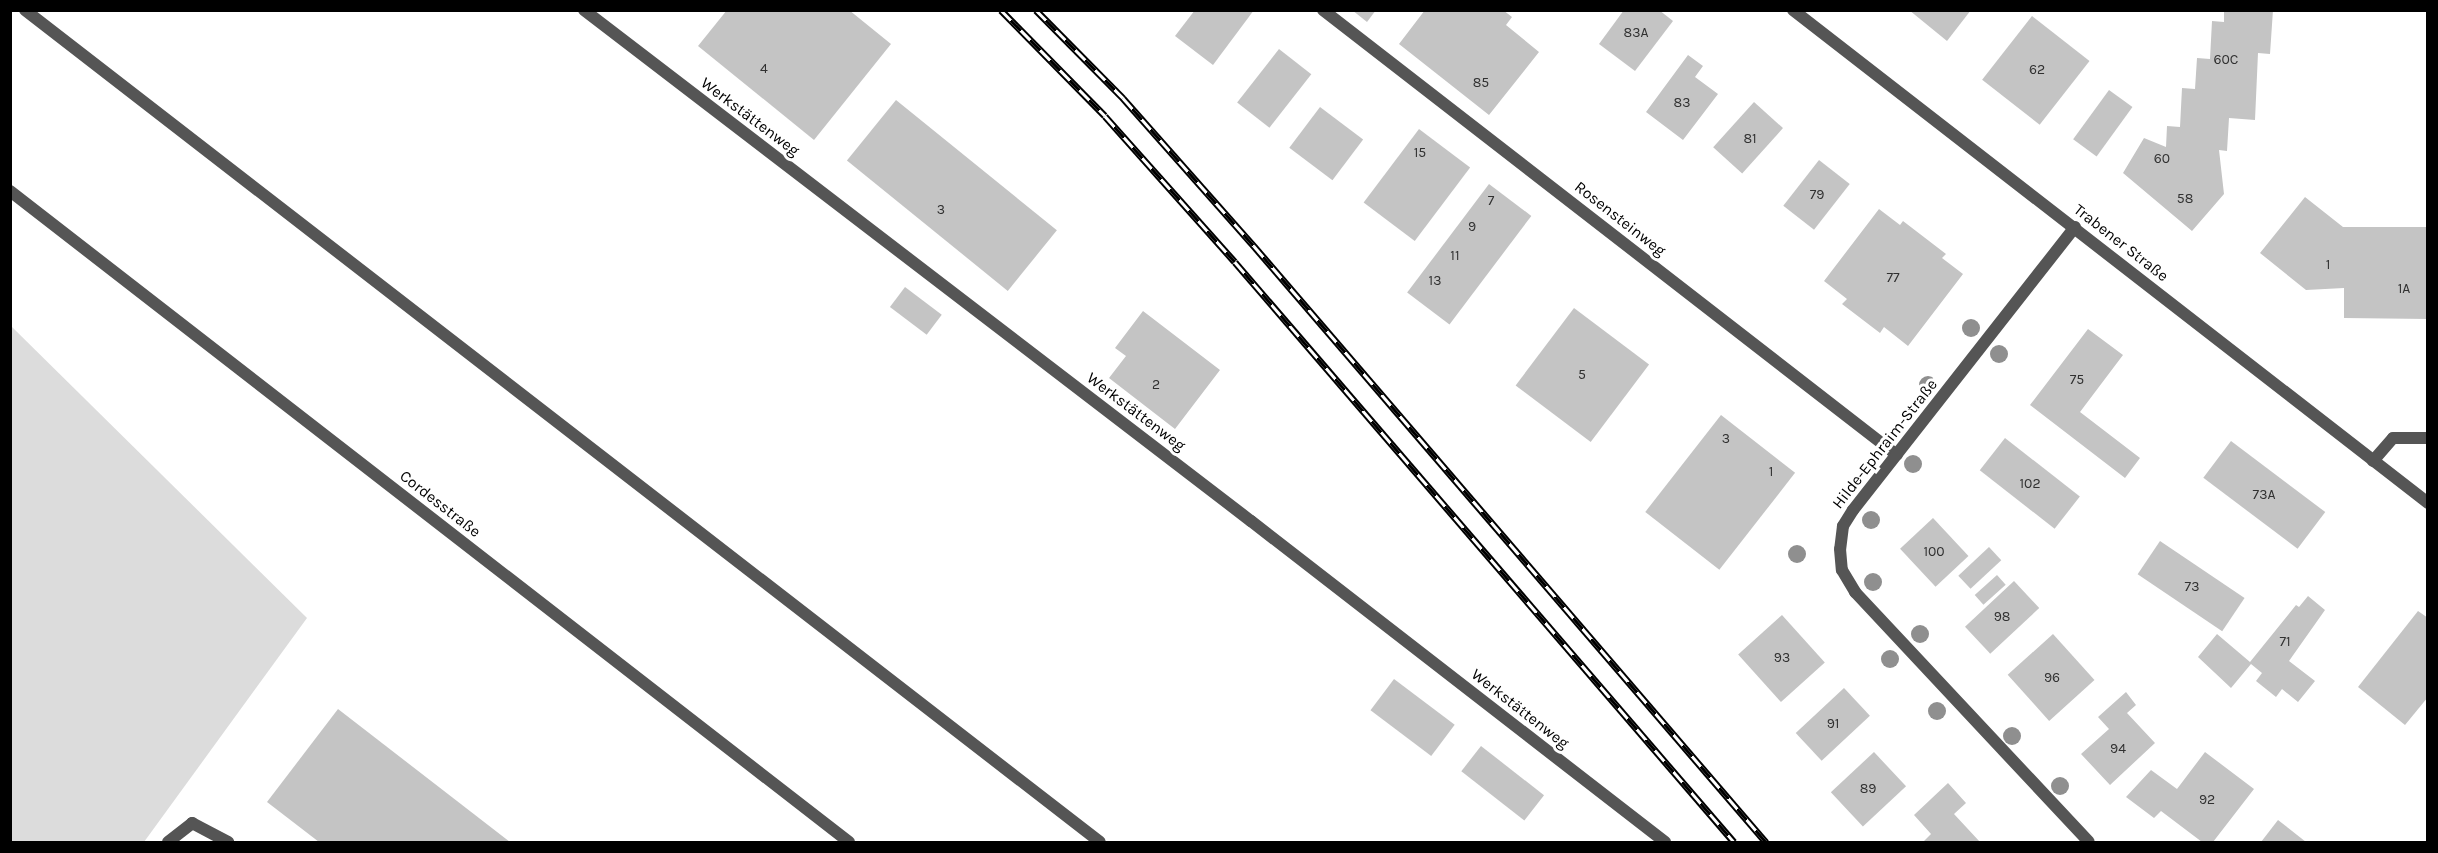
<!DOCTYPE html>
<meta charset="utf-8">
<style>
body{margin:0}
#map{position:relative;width:2438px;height:853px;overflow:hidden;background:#fff;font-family:Karla,sans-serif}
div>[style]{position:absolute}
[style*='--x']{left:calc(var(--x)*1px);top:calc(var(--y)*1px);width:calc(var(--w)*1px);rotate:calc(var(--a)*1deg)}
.green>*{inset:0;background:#dcdcdc}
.building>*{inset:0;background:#c4c4c4;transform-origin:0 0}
.service>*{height:12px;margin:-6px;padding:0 6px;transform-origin:6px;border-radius:6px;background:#555}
.minor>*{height:12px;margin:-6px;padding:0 6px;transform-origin:6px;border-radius:6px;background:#555}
.rail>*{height:7px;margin-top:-3.5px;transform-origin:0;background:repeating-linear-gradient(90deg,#fff 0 14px,#000 0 28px);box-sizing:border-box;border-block:2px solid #000}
.trees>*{width:18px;height:18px;margin:-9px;border-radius:50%;background:#8f8f8f}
span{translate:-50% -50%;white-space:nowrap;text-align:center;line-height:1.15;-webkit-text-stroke:6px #fff;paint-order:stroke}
.number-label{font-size:14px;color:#313131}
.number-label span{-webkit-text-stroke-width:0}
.street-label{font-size:16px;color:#000}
.frame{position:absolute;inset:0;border:12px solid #000;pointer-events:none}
</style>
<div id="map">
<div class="green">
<div style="clip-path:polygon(10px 325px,307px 618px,144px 842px,11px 842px)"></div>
</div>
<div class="building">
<div style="clip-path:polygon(727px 10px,849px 10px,891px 44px,814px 140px,698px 46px)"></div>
<div style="clip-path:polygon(1195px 10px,1254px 10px,1213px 65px,1175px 36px)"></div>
<div style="clip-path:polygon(1352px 10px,1376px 10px,1367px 22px)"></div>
<div style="clip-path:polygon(1425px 10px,1503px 10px,1512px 17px,1506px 25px,1539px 52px,1489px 115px,1399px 44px)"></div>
<div style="clip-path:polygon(1624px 10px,1659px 10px,1673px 21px,1635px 71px,1599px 44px)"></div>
<div style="clip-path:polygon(1909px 10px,1971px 10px,1947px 41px)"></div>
<div style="clip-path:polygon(2224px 10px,2273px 10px,2270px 54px,2258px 53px,2255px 120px,2229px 118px,2227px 151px,2219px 150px,2224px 194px,2192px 231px,2123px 173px,2144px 138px,2166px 147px,2167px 126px,2180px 127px,2182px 88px,2195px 89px,2197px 58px,2210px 59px,2212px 21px,2224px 22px)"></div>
<div style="left:2032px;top:16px;width:73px;height:81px;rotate:38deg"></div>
<div style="left:1279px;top:49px;width:41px;height:68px;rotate:38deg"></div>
<div style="clip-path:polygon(1688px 55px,1703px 66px,1695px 77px,1718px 94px,1683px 140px,1646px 112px)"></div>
<div style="left:2109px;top:90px;width:29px;height:61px;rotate:36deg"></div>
<div style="left:896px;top:100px;width:207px;height:78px;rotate:39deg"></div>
<div style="left:1754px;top:102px;width:39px;height:61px;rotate:42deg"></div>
<div style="left:1320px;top:107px;width:54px;height:51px;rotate:37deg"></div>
<div style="left:1419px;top:129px;width:64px;height:92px;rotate:37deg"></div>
<div style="left:1819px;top:160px;width:39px;height:58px;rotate:38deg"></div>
<div style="left:1489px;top:184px;width:53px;height:136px;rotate:37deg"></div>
<div style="clip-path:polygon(2305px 197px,2343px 227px,2428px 227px,2428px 319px,2344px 318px,2344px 288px,2306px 290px,2260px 253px)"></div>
<div style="clip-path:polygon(1879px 209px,1900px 225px,1903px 221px,1946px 254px,1942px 258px,1963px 274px,1908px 346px,1884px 327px,1880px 333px,1842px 304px,1847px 299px,1824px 281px)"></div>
<div style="left:905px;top:287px;width:46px;height:25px;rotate:37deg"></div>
<div style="left:1574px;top:308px;width:94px;height:97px;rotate:37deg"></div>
<div style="clip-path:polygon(1143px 311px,1220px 370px,1175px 429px,1109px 378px,1126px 356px,1115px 348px)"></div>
<div style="clip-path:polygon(2088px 329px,2123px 355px,2080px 412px,2140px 458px,2125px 478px,2030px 405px)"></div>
<div style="left:1721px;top:415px;width:94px;height:123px;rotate:38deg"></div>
<div style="left:2005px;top:438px;width:95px;height:41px;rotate:38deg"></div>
<div style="left:2231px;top:441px;width:118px;height:46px;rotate:37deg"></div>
<div style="left:1933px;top:518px;width:52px;height:45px;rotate:47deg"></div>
<div style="left:2160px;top:541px;width:102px;height:40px;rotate:34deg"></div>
<div style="left:1989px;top:547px;width:18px;height:42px;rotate:47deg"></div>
<div style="left:1997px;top:575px;width:13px;height:30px;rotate:48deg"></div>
<div style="left:2014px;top:581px;width:37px;height:67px;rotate:47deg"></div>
<div style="clip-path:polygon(2308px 596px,2325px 610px,2289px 661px,2315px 681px,2298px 702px,2282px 689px,2276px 697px,2256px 681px,2262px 673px,2251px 664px,2231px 688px,2198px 657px,2217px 634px,2250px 662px,2296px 605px,2299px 607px)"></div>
<div style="clip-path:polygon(2418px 611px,2428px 618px,2428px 697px,2405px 725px,2358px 687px)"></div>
<div style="left:1782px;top:615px;width:64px;height:59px;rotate:48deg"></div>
<div style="left:2053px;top:634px;width:62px;height:61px;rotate:48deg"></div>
<div style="left:1394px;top:679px;width:76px;height:39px;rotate:37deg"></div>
<div style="left:1844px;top:688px;width:38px;height:66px;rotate:47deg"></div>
<div style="clip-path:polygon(2126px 692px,2136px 705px,2127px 713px,2155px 743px,2110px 785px,2081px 754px,2109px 729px,2098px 717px)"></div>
<div style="clip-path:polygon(338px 709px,510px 842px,319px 842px,267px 802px)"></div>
<div style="left:1481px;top:746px;width:80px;height:32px;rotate:38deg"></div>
<div style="left:1874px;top:752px;width:47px;height:59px;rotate:47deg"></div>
<div style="clip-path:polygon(2205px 752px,2254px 789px,2213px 842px,2202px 842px,2161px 811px,2154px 818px,2126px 797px,2151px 770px,2177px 789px)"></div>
<div style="clip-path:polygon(1948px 783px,1966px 803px,1954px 814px,1980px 842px,1923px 842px,1931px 834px,1914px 815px)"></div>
<div style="clip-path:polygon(2278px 820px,2306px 842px,2261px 842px)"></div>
</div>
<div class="service">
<div style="--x:25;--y:10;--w:1359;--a:37.74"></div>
<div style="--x:10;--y:191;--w:1062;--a:37.81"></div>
<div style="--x:1251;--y:521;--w:524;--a:37.79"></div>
<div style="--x:168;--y:842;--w:31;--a:-38"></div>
<div style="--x:192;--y:823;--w:41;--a:27.8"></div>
</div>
<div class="minor">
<div style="--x:584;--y:10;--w:840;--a:37.46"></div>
<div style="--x:1323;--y:10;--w:726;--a:37.79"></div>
<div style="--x:1793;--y:10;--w:804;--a:37.82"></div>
<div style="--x:2075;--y:227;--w:360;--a:128.1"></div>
<div style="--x:1853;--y:510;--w:19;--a:122"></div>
<div style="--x:1843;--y:526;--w:23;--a:97"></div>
<div style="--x:1840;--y:549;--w:21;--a:85"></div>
<div style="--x:1842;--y:570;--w:26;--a:59"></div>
<div style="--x:1855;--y:592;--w:342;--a:46.9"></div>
<div style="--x:2373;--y:461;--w:30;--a:-49"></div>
<div style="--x:2393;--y:438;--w:35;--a:0"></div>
</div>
<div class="rail">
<div style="--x:1001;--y:10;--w:148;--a:45.5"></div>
<div style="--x:1105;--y:116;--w:195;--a:48.3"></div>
<div style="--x:1235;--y:262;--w:765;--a:49.29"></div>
<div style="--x:1036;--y:10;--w:124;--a:45.3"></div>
<div style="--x:1123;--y:98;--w:198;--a:48.5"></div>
<div style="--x:1254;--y:246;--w:786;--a:49.34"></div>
</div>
<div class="trees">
<div style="left:1971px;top:328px"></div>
<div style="left:1999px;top:354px"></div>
<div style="left:1928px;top:385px"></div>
<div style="left:1913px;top:464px"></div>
<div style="left:1871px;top:520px"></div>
<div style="left:1797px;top:554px"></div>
<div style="left:1873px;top:582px"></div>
<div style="left:1920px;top:634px"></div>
<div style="left:1890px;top:659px"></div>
<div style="left:1937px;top:711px"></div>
<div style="left:2012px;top:736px"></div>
<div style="left:2060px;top:786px"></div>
</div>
<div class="number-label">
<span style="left:1636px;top:33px">83A</span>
<span style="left:2226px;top:60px">60C</span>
<span style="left:764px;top:69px">4</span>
<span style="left:2037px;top:70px">62</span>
<span style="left:1481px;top:83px">85</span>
<span style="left:1682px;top:103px">83</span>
<span style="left:1750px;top:139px">81</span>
<span style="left:1420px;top:153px">15</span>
<span style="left:2162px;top:159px">60</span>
<span style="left:1817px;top:195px">79</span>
<span style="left:2185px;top:199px">58</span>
<span style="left:1491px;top:201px">7</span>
<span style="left:941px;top:210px">3</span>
<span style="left:1472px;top:227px">9</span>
<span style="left:1455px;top:256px">11</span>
<span style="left:2328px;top:265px">1</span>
<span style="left:1893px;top:278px">77</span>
<span style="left:1435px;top:281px">13</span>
<span style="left:2404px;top:289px">1A</span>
<span style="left:1582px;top:375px">5</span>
<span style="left:2077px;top:380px">75</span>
<span style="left:1156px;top:385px">2</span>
<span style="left:1726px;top:439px">3</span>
<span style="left:1771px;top:472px">1</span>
<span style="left:2030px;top:484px">102</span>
<span style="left:2264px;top:495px">73A</span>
<span style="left:1934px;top:552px">100</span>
<span style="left:2192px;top:587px">73</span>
<span style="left:2002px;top:617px">98</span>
<span style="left:2285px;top:642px">71</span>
<span style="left:1782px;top:658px">93</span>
<span style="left:2052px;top:678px">96</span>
<span style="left:1833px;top:724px">91</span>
<span style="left:2118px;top:749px">94</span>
<span style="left:1868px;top:789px">89</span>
<span style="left:2207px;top:800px">92</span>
</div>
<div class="street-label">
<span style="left:750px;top:117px;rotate:37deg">Werkstättenweg</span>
<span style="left:1620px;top:219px;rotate:38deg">Rosensteinweg</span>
<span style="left:2121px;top:243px;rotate:38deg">Trabener Straße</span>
<span style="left:1136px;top:412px;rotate:37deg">Werkstättenweg</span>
<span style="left:1885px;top:444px;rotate:-52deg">Hilde-Ephraim-Straße</span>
<span style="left:440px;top:504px;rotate:38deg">Cordesstraße</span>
<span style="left:1520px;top:709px;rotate:38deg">Werkstättenweg</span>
</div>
<div class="frame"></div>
</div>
